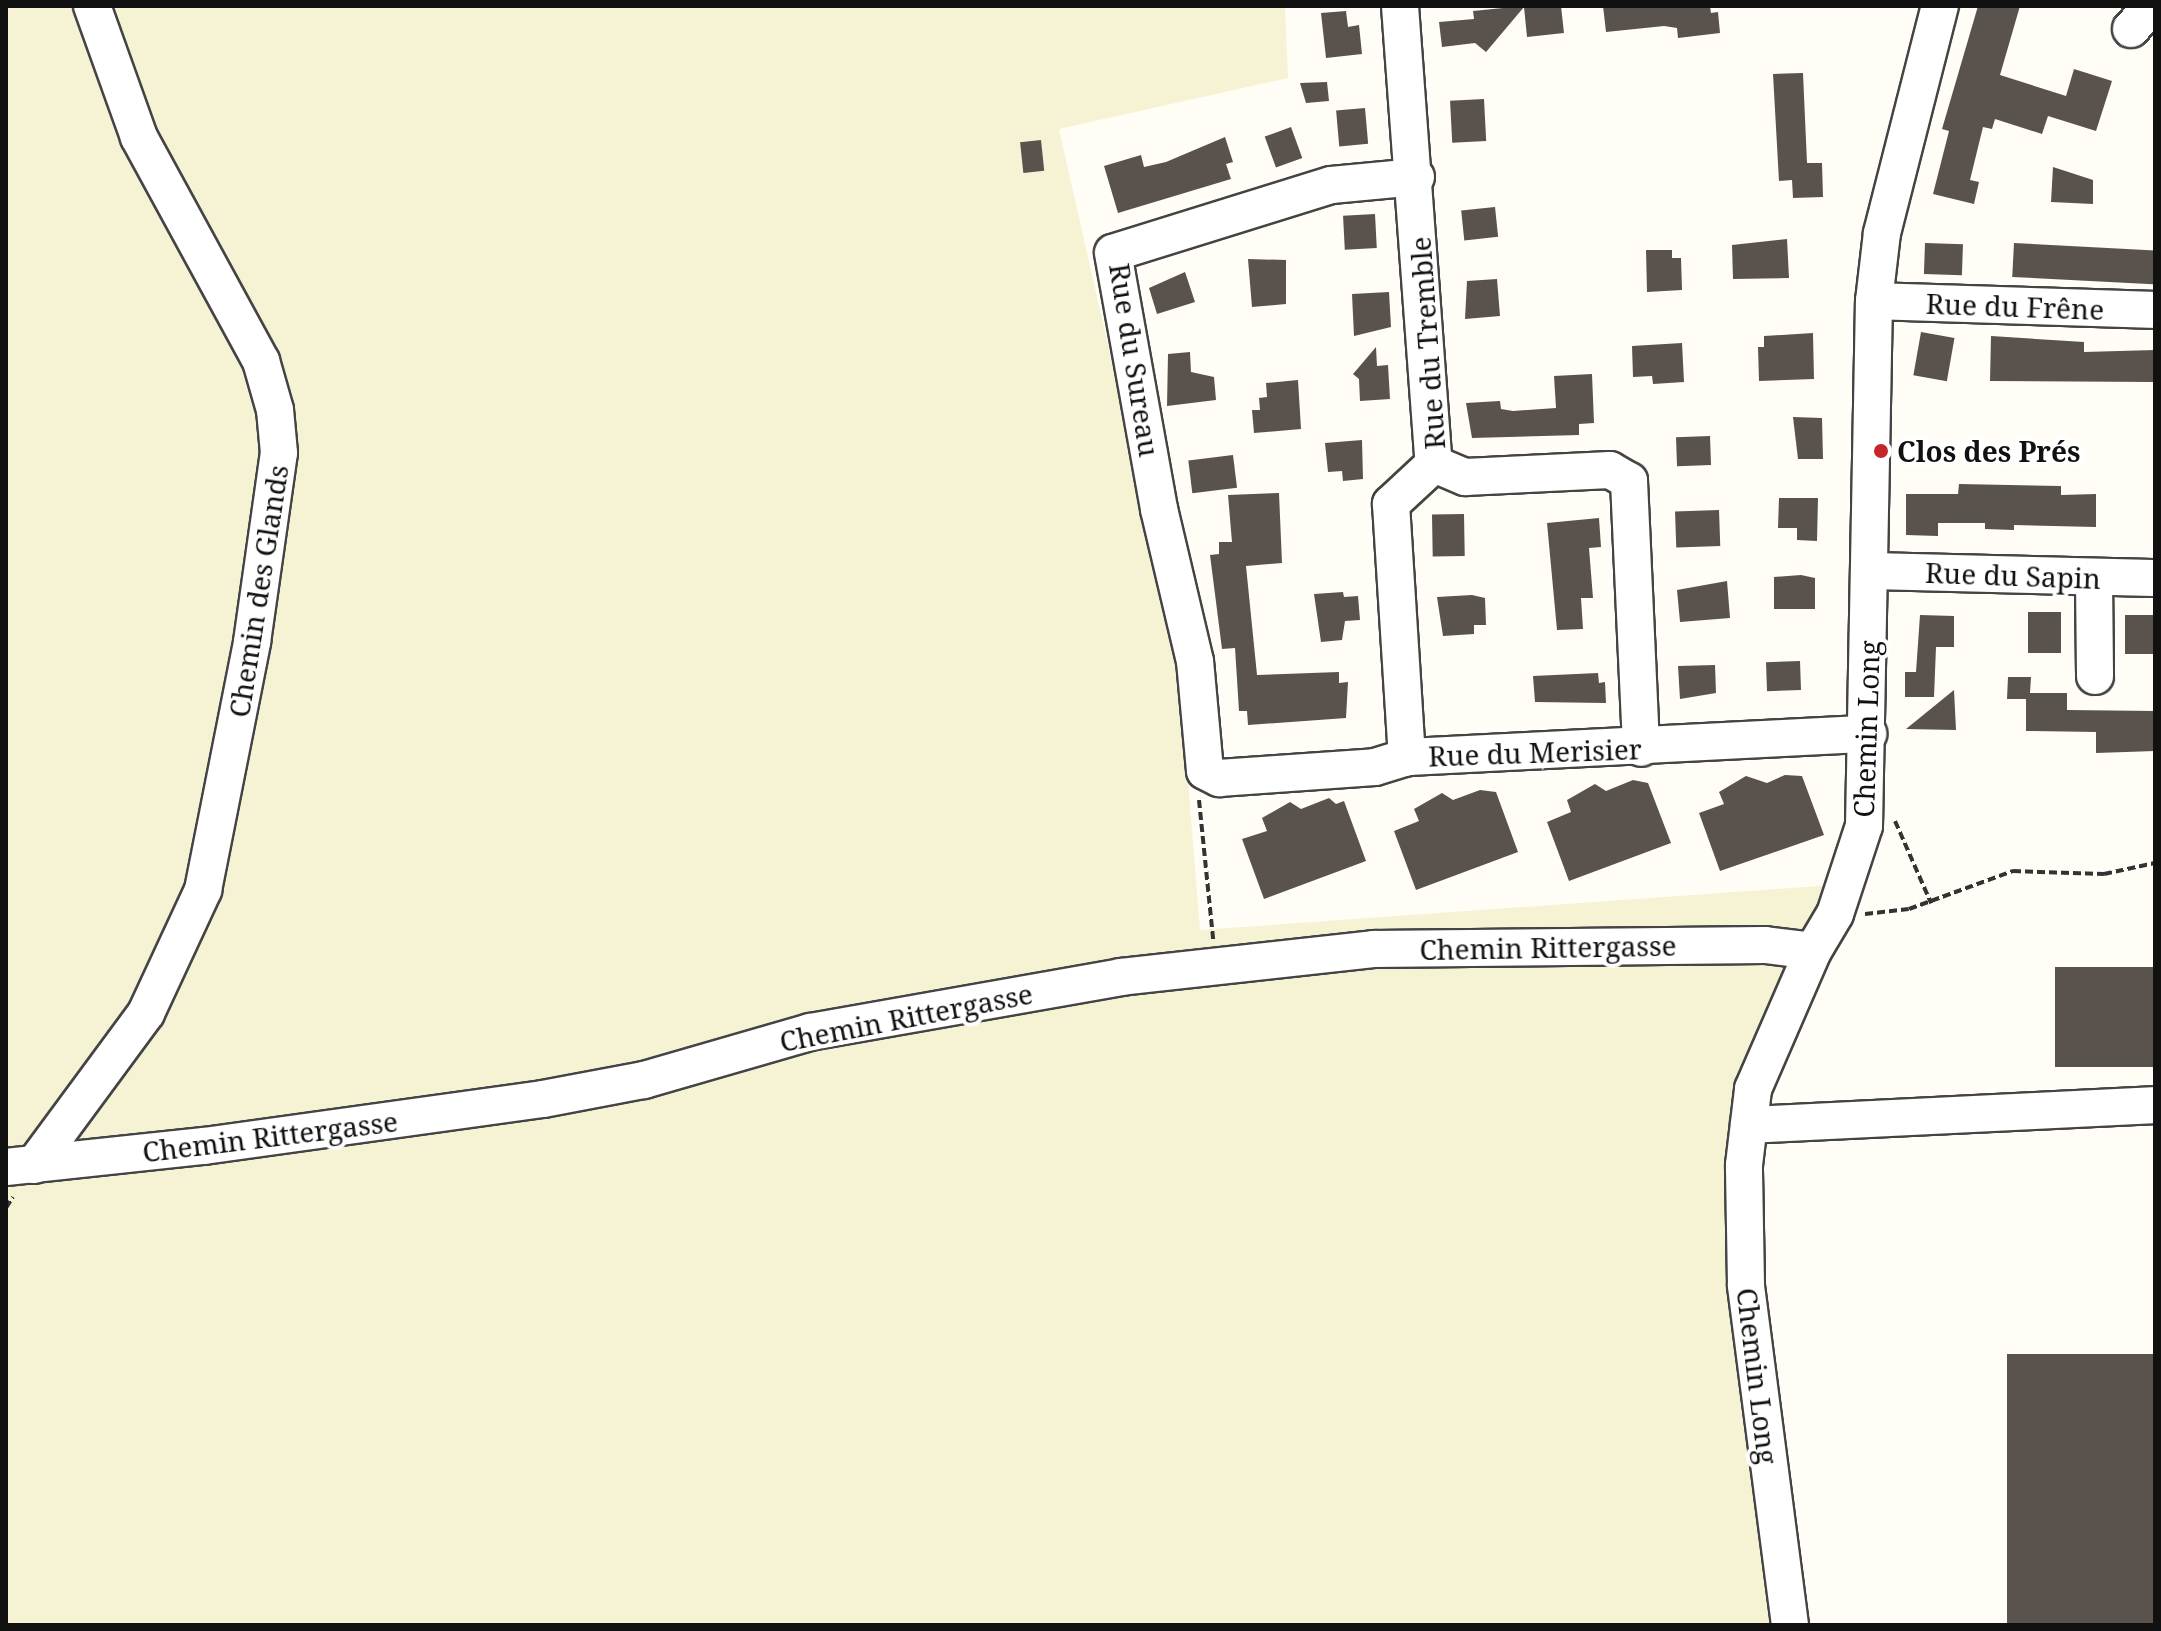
<!DOCTYPE html>
<meta charset="utf-8">
<style>
body{margin:0}
#map{position:relative;width:2161px;height:1631px;overflow:hidden;background:#fffdf5;font-family:"Noto Serif",serif}
div>[style]{position:absolute}
[style*='--x']{left:calc(var(--x)*1px);top:calc(var(--y)*1px);width:calc(var(--w)*1px);rotate:calc(var(--a)*1deg)}
.farmland>*{inset:0;background:#f6f3d4}
.building>*{inset:0;background:#5a524d;transform-origin:0 0}
.path>*{height:4px;margin-top:-2px;transform-origin:0;background:repeating-linear-gradient(90deg,#333 0 8px,transparent 0 12px)}
.roads{filter:drop-shadow(2px 0 #444) drop-shadow(-2px 0 #444) drop-shadow(0 2px #444) drop-shadow(0 -2px #444)}
.minor>*{height:36px;margin:-18px;padding:0 18px;transform-origin:18px;border-radius:18px;background:#fff}
.dots>*{width:22px;height:22px;translate:-50% -50%;box-sizing:border-box;border:4px solid #fff;border-radius:50%}
span{translate:-50% -50%;white-space:nowrap;text-align:center;line-height:1.15;-webkit-text-stroke:8px #fff;paint-order:stroke}
.street-label{font-size:28px;color:#111}
.poi-label{font-size:28px;color:#111;font-weight:700}
.left{translate:0 -50%;text-align:left}
.frame{position:absolute;inset:0;border:8px solid #111;pointer-events:none}
</style>
<div id="map">
<div class="farmland">
<div style="clip-path:polygon(6px 6px,1285px 6px,1288px 78px,1059px 129px,1178px 655px,1200px 930px,1833px 885px,1733px 1137px,1725px 1191px,1748px 1421px,1778px 1625px,6px 1625px)"></div>
</div>
<div class="building">
<div style="clip-path:polygon(1523px 6px,1561px 6px,1564px 33px,1527px 37px,1524px 7px,1486px 52px,1475px 43px,1442px 47px,1439px 22px,1474px 19px,1473px 11px)"></div>
<div style="clip-path:polygon(1603px 6px,1710px 6px,1711px 13px,1718px 12px,1720px 33px,1678px 38px,1677px 28px,1664px 26px,1606px 32px)"></div>
<div style="clip-path:polygon(1978px 6px,2020px 6px,2000px 75px,2066px 96px,2074px 69px,2112px 81px,2096px 131px,2048px 116px,2042px 134px,1995px 119px,1992px 129px,1983px 127px,1970px 180px,1979px 182px,1974px 204px,1933px 194px,1949px 131px,1942px 129px)"></div>
<div style="clip-path:polygon(1346px 11px,1348px 27px,1359px 25px,1362px 54px,1326px 58px,1321px 13px)"></div>
<div style="clip-path:polygon(1803px 73px,1807px 163px,1822px 163px,1823px 197px,1793px 198px,1792px 180px,1779px 181px,1773px 74px)"></div>
<div style="clip-path:polygon(1327px 82px,1329px 101px,1306px 103px,1300px 83px)"></div>
<div style="left:1484px;top:99px;width:42px;height:34px;rotate:87deg"></div>
<div style="left:1365px;top:108px;width:36px;height:29px;rotate:85deg"></div>
<div style="left:1291px;top:127px;width:33px;height:28px;rotate:70deg"></div>
<div style="clip-path:polygon(1225px 137px,1233px 162px,1226px 164px,1231px 179px,1118px 213px,1104px 166px,1141px 155px,1144px 167px,1166px 162px)"></div>
<div style="left:1041px;top:140px;width:31px;height:21px;rotate:84deg"></div>
<div style="clip-path:polygon(2053px 167px,2093px 180px,2093px 204px,2051px 202px)"></div>
<div style="left:1495px;top:207px;width:30px;height:34px;rotate:84deg"></div>
<div style="left:1375px;top:214px;width:34px;height:32px;rotate:87deg"></div>
<div style="clip-path:polygon(1787px 239px,1789px 278px,1733px 279px,1732px 245px)"></div>
<div style="left:1925px;top:243px;width:38px;height:31px;rotate:2deg"></div>
<div style="left:2014px;top:243px;width:141px;height:34px;rotate:3deg"></div>
<div style="clip-path:polygon(1646px 250px,1672px 250px,1672px 258px,1681px 258px,1682px 290px,1647px 292px)"></div>
<div style="clip-path:polygon(1248px 259px,1286px 260px,1286px 304px,1252px 307px)"></div>
<div style="clip-path:polygon(1185px 272px,1195px 302px,1157px 314px,1149px 288px)"></div>
<div style="clip-path:polygon(1497px 279px,1500px 316px,1465px 319px,1467px 281px)"></div>
<div style="clip-path:polygon(1389px 292px,1391px 327px,1354px 336px,1352px 294px)"></div>
<div style="left:1921px;top:332px;width:34px;height:44px;rotate:10deg"></div>
<div style="clip-path:polygon(1813px 333px,1814px 379px,1759px 381px,1758px 347px,1764px 347px,1764px 336px)"></div>
<div style="clip-path:polygon(1991px 336px,2084px 342px,2084px 352px,2155px 350px,2155px 382px,1990px 381px)"></div>
<div style="clip-path:polygon(1682px 343px,1684px 382px,1653px 384px,1652px 376px,1633px 377px,1632px 346px)"></div>
<div style="clip-path:polygon(1376px 347px,1377px 366px,1388px 365px,1390px 399px,1360px 401px,1359px 379px,1353px 374px)"></div>
<div style="clip-path:polygon(1190px 352px,1191px 372px,1214px 377px,1216px 400px,1167px 406px,1168px 354px)"></div>
<div style="clip-path:polygon(1592px 374px,1594px 423px,1579px 424px,1579px 435px,1472px 438px,1466px 403px,1500px 401px,1501px 409px,1513px 411px,1556px 408px,1554px 376px)"></div>
<div style="clip-path:polygon(1298px 380px,1301px 429px,1254px 433px,1252px 410px,1260px 410px,1259px 398px,1267px 397px,1266px 383px)"></div>
<div style="clip-path:polygon(1793px 417px,1822px 418px,1823px 459px,1798px 459px)"></div>
<div style="left:1710px;top:436px;width:29px;height:34px;rotate:88deg"></div>
<div style="clip-path:polygon(1362px 440px,1363px 479px,1343px 481px,1342px 471px,1328px 472px,1325px 443px)"></div>
<div style="left:1233px;top:455px;width:33px;height:45px;rotate:83deg"></div>
<div style="clip-path:polygon(1959px 484px,2061px 486px,2061px 495px,2096px 494px,2096px 527px,2014px 525px,2014px 530px,1985px 529px,1985px 523px,1938px 523px,1938px 536px,1906px 535px,1906px 494px,1958px 494px)"></div>
<div style="clip-path:polygon(1279px 493px,1282px 563px,1246px 566px,1257px 675px,1339px 672px,1339px 683px,1348px 682px,1346px 718px,1248px 725px,1247px 711px,1239px 711px,1235px 648px,1222px 649px,1210px 555px,1219px 554px,1219px 542px,1232px 542px,1228px 495px)"></div>
<div style="clip-path:polygon(1779px 498px,1818px 498px,1817px 541px,1797px 540px,1797px 528px,1778px 528px)"></div>
<div style="left:1719px;top:510px;width:36px;height:44px;rotate:88deg"></div>
<div style="left:1464px;top:514px;width:42px;height:32px;rotate:89deg"></div>
<div style="clip-path:polygon(1599px 518px,1601px 547px,1589px 548px,1593px 598px,1581px 598px,1583px 629px,1557px 630px,1547px 523px)"></div>
<div style="clip-path:polygon(1801px 575px,1815px 578px,1815px 609px,1774px 609px,1774px 577px)"></div>
<div style="clip-path:polygon(1727px 581px,1730px 618px,1680px 622px,1677px 590px)"></div>
<div style="clip-path:polygon(1343px 592px,1344px 597px,1358px 596px,1360px 620px,1345px 621px,1342px 640px,1321px 642px,1314px 594px)"></div>
<div style="clip-path:polygon(1472px 595px,1485px 598px,1486px 625px,1474px 625px,1474px 634px,1443px 636px,1437px 597px)"></div>
<div style="left:2028px;top:612px;width:33px;height:41px"></div>
<div style="clip-path:polygon(1920px 615px,1954px 616px,1954px 647px,1936px 647px,1934px 697px,1905px 697px,1905px 672px,1916px 672px)"></div>
<div style="left:2155px;top:615px;width:39px;height:30px;rotate:90deg"></div>
<div style="left:1800px;top:661px;width:29px;height:34px;rotate:88deg"></div>
<div style="clip-path:polygon(1715px 665px,1716px 693px,1680px 699px,1678px 666px)"></div>
<div style="clip-path:polygon(1598px 673px,1599px 683px,1605px 682px,1606px 703px,1535px 702px,1533px 676px)"></div>
<div style="clip-path:polygon(2008px 677px,2031px 677px,2030px 693px,2067px 693px,2067px 710px,2155px 711px,2155px 751px,2096px 753px,2096px 732px,2026px 731px,2026px 699px,2007px 699px)"></div>
<div style="clip-path:polygon(1954px 690px,1956px 730px,1906px 729px)"></div>
<div style="clip-path:polygon(1785px 775px,1802px 776px,1824px 835px,1720px 871px,1699px 813px,1724px 804px,1719px 792px,1746px 776px,1767px 783px)"></div>
<div style="clip-path:polygon(1633px 780px,1648px 783px,1671px 843px,1569px 881px,1547px 822px,1571px 812px,1567px 800px,1595px 784px,1606px 791px)"></div>
<div style="clip-path:polygon(1480px 790px,1496px 792px,1518px 852px,1416px 890px,1394px 831px,1419px 821px,1414px 809px,1442px 793px,1453px 800px)"></div>
<div style="clip-path:polygon(1329px 798px,1336px 804px,1344px 801px,1366px 861px,1264px 899px,1242px 839px,1267px 831px,1262px 818px,1290px 802px,1301px 809px)"></div>
<div style="left:2155px;top:967px;width:100px;height:100px;rotate:90deg"></div>
<div style="left:2155px;top:1354px;width:271px;height:148px;rotate:90deg"></div>
</div>
<div class="path">
<div style="--x:1199;--y:800;--w:140;--a:84.2"></div>
<div style="--x:1895;--y:821;--w:90;--a:66.3"></div>
<div style="--x:1865;--y:914;--w:44;--a:-6.5"></div>
<div style="--x:1909;--y:909;--w:111;--a:-20.1"></div>
<div style="--x:2013;--y:871;--w:91;--a:1.9"></div>
<div style="--x:2104;--y:874;--w:52;--a:-12.2"></div>
<div style="--x:6;--y:1208;--w:13;--a:-58"></div>
</div>
<div class="roads">
<div class="minor">
<div style="--x:1400;--y:6;--w:459;--a:85.8"></div>
<div style="--x:1434;--y:464;--w:59;--a:137.1"></div>
<div style="--x:1391;--y:504;--w:254;--a:86.4"></div>
<div style="--x:2131;--y:29;--w:31;--a:-48"></div>
<div style="--x:1416;--y:177;--w:85;--a:174.6"></div>
<div style="--x:1331;--y:185;--w:228;--a:162.7"></div>
<div style="--x:1113;--y:253;--w:260;--a:79.8"></div>
<div style="--x:1159;--y:509;--w:156;--a:76.7"></div>
<div style="--x:1195;--y:661;--w:110;--a:84.8"></div>
<div style="--x:1205;--y:771;--w:16;--a:27"></div>
<div style="--x:1219;--y:778;--w:156;--a:-4"></div>
<div style="--x:1375;--y:767;--w:34;--a:-17"></div>
<div style="--x:1407;--y:757;--w:462;--a:-2.9"></div>
<div style="--x:1874;--y:301;--w:281;--a:1.8"></div>
<div style="--x:1434;--y:464;--w:34;--a:23"></div>
<div style="--x:1465;--y:477;--w:145;--a:-2.8"></div>
<div style="--x:1610;--y:470;--w:22;--a:30"></div>
<div style="--x:1629;--y:481;--w:267;--a:87.4"></div>
<div style="--x:1870;--y:571;--w:285;--a:1.4"></div>
<div style="--x:2094;--y:579;--w:97;--a:89.4"></div>
<div style="--x:1749;--y:1125;--w:406;--a:-2.8"></div>
<div style="--x:34;--y:1165;--w:189;--a:-53.6"></div>
<div style="--x:146;--y:1013;--w:136;--a:-65.1"></div>
<div style="--x:203;--y:890;--w:253;--a:-78.8"></div>
<div style="--x:252;--y:642;--w:191;--a:-81.9"></div>
<div style="--x:279;--y:453;--w:43;--a:-95.3"></div>
<div style="--x:275;--y:410;--w:51;--a:-105.9"></div>
<div style="--x:261;--y:361;--w:255;--a:-118.6"></div>
<div style="--x:139;--y:137;--w:139;--a:-109.7"></div>
<div style="--x:6;--y:1167;--w:199;--a:-6.1"></div>
<div style="--x:204;--y:1146;--w:342;--a:-7.9"></div>
<div style="--x:543;--y:1099;--w:103;--a:-10.7"></div>
<div style="--x:644;--y:1080;--w:173;--a:-16.1"></div>
<div style="--x:810;--y:1032;--w:316;--a:-10"></div>
<div style="--x:1121;--y:977;--w:254;--a:-6.3"></div>
<div style="--x:1373;--y:949;--w:392;--a:-0.6"></div>
<div style="--x:1765;--y:945;--w:48;--a:7.1"></div>
<div style="--x:1790;--y:1625;--w:343;--a:-97.4"></div>
<div style="--x:1746;--y:1285;--w:120;--a:-91"></div>
<div style="--x:1744;--y:1165;--w:77;--a:-83.2"></div>
<div style="--x:1753;--y:1089;--w:150;--a:-66.5"></div>
<div style="--x:1813;--y:951;--w:43;--a:-59.3"></div>
<div style="--x:1835;--y:914;--w:93;--a:-71.8"></div>
<div style="--x:1864;--y:826;--w:525;--a:-88.91"></div>
<div style="--x:1874;--y:301;--w:68;--a:-83.3"></div>
<div style="--x:1882;--y:233;--w:234;--a:-75.7"></div>
</div>
</div>
<div class="dots">
<div style="left:1881px;top:451px;background:#c4262e"></div>
</div>
<div class="street-label">
<span style="left:2015px;top:306px;rotate:2deg">Rue du Frêne</span>
<span style="left:1427px;top:343px;rotate:-94deg">Rue du Tremble</span>
<span style="left:1135px;top:360px;rotate:81deg">Rue du Sureau</span>
<span style="left:2013px;top:575px;rotate:2deg">Rue du Sapin</span>
<span style="left:258px;top:591px;rotate:-81deg">Chemin des Glands</span>
<span style="left:1866px;top:729px;rotate:-88deg">Chemin Long</span>
<span style="left:1535px;top:752px;rotate:-2deg">Rue du Merisier</span>
<span style="left:1548px;top:947px;rotate:-1deg">Chemin Rittergasse</span>
<span style="left:906px;top:1017px;rotate:-11deg">Chemin Rittergasse</span>
<span style="left:270px;top:1136px;rotate:-7deg">Chemin Rittergasse</span>
<span style="left:1758px;top:1376px;rotate:83deg">Chemin Long</span>
</div>
<div class="poi-label">
<span class="left" style="left:1897px;top:451px">Clos des Prés</span>
</div>
<div class="frame"></div>
</div>
